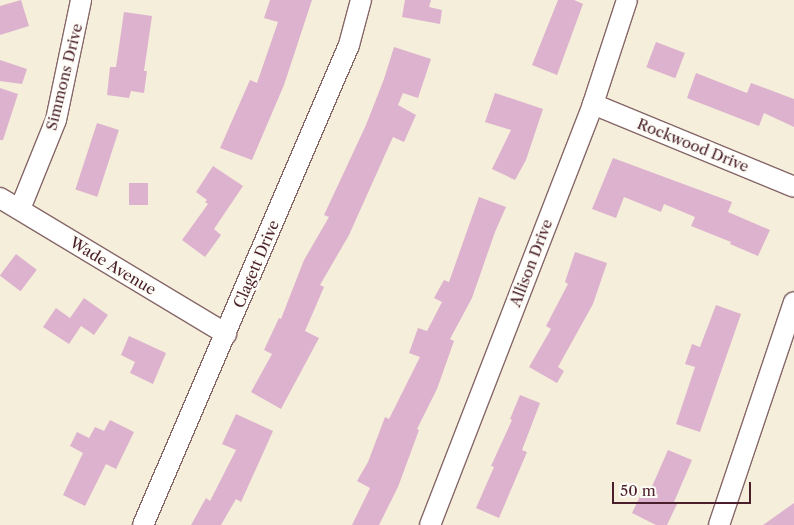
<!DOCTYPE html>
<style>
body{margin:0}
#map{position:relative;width:794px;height:525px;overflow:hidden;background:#f5eeda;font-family:"Libre Caslon Text",serif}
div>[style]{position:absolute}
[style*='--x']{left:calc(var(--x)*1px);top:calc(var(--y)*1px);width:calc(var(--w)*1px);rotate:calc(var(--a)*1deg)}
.building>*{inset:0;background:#ddb2ce;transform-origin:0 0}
.roads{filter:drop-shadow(1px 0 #866768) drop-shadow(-1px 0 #866768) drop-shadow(0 1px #866768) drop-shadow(0 -1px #866768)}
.street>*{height:20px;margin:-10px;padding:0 10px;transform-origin:10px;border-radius:10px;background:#fff}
span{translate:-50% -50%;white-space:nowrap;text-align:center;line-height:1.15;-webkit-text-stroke:5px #fdfcf7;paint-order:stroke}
.street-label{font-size:15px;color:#4a1f2b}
.scale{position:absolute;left:612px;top:482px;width:139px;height:22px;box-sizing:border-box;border:2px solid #4a1f2b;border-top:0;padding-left:6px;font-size:15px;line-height:18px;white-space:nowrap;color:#4a1f2b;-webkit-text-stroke:4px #fdfcf7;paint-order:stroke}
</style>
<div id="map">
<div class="building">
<div style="clip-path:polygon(21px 0,29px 26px,0 35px,0 6px)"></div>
<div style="clip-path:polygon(270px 0,312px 0,284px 85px,252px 160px,220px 148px,250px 80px,257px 83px,278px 22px,264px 18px)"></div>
<div style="clip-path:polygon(405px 0,431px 0,429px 7px,442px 10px,440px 24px,402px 17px)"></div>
<div style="clip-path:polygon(558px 0,574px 0,583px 4px,557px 75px,532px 65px)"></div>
<div style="clip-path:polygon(124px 12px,152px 16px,144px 71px,147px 71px,144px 93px,131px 91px,129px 98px,107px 95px,110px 67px,116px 67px)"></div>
<div style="left:656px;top:42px;width:31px;height:27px;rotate:21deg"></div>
<div style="clip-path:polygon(394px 47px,431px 59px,418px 98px,403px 93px,398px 105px,416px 115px,404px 142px,393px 137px,349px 235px,320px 285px,324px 287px,305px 331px,319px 338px,281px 409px,251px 392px,272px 354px,264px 350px,279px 318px,281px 319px,304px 260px,329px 217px,324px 215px,366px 125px,384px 79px)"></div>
<div style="clip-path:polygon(0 60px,27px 69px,22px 84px,0 81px)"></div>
<div style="clip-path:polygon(696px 73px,747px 93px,751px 83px,794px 99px,794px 127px,764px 113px,759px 126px,687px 98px)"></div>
<div style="clip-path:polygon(0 88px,18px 94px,3px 140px,0 140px)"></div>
<div style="clip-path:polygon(495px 93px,543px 109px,526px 160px,515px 180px,492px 169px,511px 130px,485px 122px)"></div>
<div style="left:97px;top:123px;width:23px;height:70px;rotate:18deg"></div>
<div style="clip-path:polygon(613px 158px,732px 202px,728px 212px,770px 230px,758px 256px,730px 244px,731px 242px,691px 226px,695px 217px,664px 204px,661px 212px,624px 197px,616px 218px,592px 209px)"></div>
<div style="clip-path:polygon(213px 166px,243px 186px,214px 229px,221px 235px,205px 257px,182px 240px,208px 204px,205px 202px,207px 200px,196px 192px)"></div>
<div style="left:129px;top:183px;width:19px;height:22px"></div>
<div style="clip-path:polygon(479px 197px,506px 207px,495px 232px,472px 298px,450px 339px,454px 341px,437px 389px,417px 429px,419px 430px,398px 487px,379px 525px,352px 525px,370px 488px,357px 481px,368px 462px,385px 417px,389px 419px,420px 357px,409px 353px,418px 328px,427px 331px,442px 302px,434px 298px,444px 280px,449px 282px)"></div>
<div style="clip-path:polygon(575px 252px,607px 263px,593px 304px,558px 367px,564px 371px,557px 383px,529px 367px,551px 329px,546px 326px,568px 284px,565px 282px)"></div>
<div style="left:16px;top:254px;width:26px;height:27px;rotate:37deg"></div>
<div style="clip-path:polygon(84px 298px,108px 315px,94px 335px,81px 326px,69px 344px,43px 327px,56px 308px,70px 318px)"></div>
<div style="clip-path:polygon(716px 305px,741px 314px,700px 432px,676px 424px,695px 367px,685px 364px,692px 344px,700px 347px)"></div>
<div style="clip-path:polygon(129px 336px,166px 353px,153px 384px,130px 373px,135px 362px,121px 355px)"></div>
<div style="clip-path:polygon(520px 395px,540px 403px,522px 450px,527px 452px,499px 518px,476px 508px,494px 467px,491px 466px,512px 420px,510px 419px)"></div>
<div style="clip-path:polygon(236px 414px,273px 431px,241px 502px,236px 499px,221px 525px,191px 525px,206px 498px,210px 501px,236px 450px,222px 444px)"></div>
<div style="clip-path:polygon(110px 420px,134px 432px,116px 469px,106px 464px,85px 506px,63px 495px,83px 453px,70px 446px,77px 432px,89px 438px,95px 427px,104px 431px)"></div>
<div style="clip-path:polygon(668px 450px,692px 460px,674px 502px,677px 504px,667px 525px,656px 525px,632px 513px,644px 488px,650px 491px)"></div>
<div style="clip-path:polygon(794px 503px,794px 525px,763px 525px)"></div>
</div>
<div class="roads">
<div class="street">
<div style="--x:593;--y:104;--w:217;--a:22.4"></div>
<div style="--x:0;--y:198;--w:264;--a:31"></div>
<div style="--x:20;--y:209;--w:96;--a:-68"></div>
<div style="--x:56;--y:120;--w:123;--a:-78.2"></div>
<div style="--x:143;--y:525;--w:522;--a:-66.77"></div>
<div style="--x:349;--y:45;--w:47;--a:-75.1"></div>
<div style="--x:430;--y:525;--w:451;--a:-68.8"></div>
<div style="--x:593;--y:104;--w:109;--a:-71.9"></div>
<div style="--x:719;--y:525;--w:235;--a:-71.4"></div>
</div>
</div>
<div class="street-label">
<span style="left:64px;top:77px;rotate:-76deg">Simmons Drive</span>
<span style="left:693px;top:145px;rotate:22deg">Rockwood Drive</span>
<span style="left:531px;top:263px;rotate:-69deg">Allison Drive</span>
<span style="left:256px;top:264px;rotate:-67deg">Clagett Drive</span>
<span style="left:113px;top:266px;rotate:31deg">Wade Avenue</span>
</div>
<div class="scale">50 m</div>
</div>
